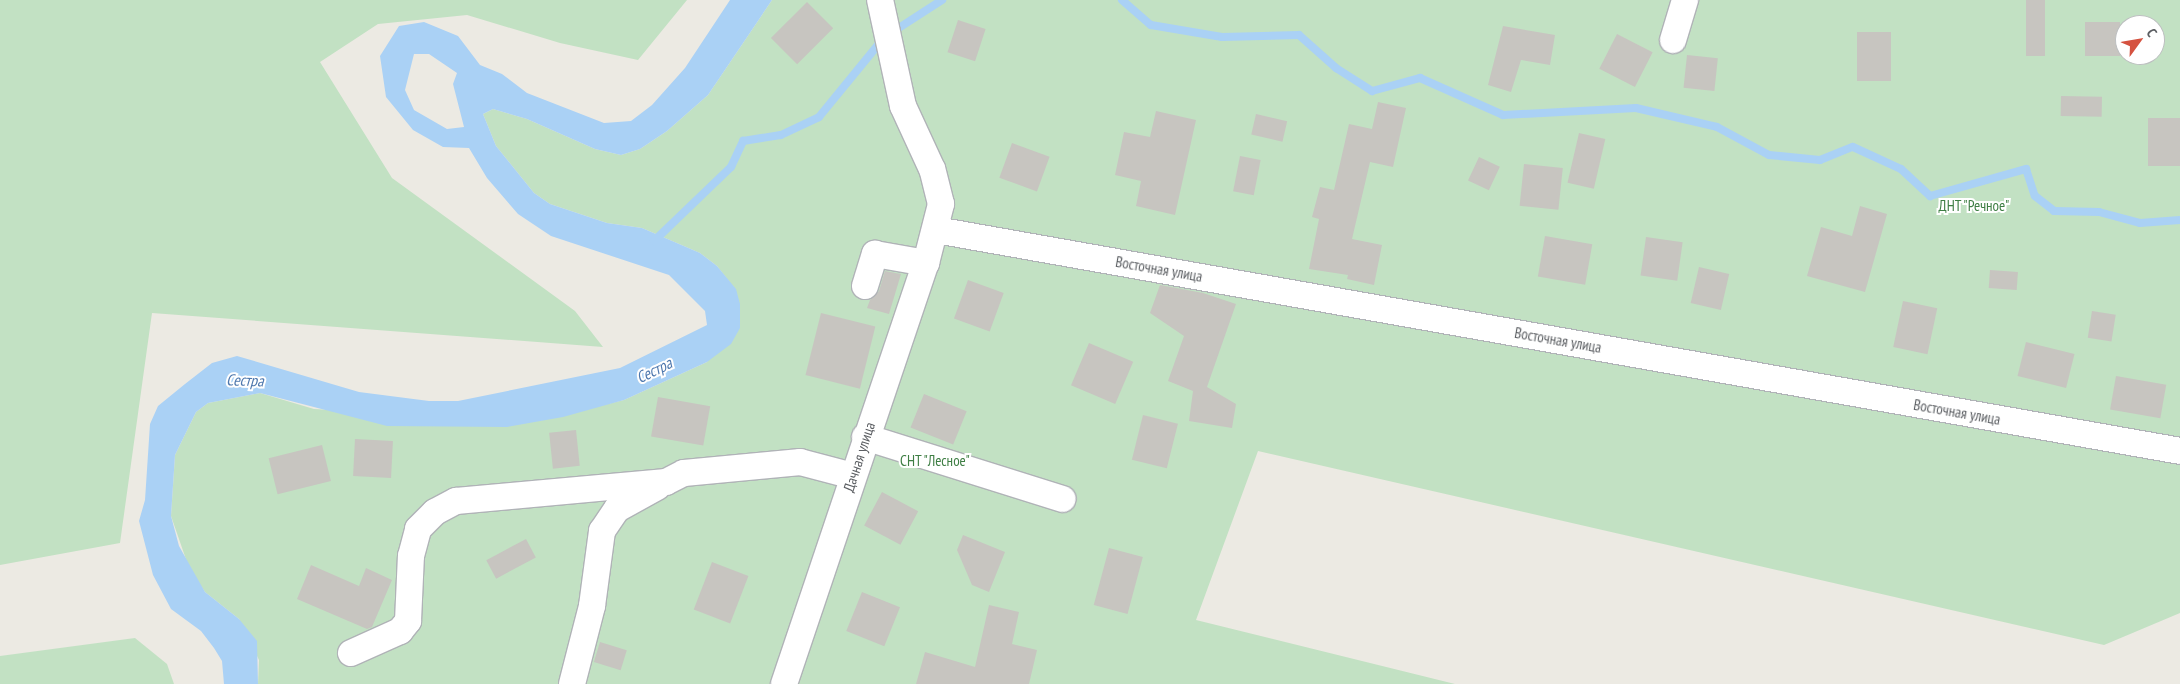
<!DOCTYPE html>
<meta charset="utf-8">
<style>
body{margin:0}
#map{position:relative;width:2180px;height:684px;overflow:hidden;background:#eceae3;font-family:"PT Sans Narrow",sans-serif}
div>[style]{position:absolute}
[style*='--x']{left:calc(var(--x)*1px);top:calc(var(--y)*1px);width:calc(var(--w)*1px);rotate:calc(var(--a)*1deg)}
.green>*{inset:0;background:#c2e1c3}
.water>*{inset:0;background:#aad1f5}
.stream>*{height:8px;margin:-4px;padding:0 4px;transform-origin:4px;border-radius:4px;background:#aad1f5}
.building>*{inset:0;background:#c7c5c0;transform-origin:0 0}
.roads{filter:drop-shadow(1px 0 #b0b3b7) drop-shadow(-1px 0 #b0b3b7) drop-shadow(0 1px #b0b3b7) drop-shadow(0 -1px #b0b3b7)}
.minor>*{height:26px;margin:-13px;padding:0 13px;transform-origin:13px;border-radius:13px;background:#fff}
span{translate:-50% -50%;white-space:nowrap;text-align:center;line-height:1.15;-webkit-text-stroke:4px #fff;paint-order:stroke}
.park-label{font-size:15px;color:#3e7e44}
.street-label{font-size:15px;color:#5b5e62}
.water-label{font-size:16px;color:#4d77ad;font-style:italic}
.north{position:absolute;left:2115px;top:15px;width:50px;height:50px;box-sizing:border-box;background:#fff;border:1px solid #bdbfc0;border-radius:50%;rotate:58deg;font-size:14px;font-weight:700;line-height:20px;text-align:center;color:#5b5e62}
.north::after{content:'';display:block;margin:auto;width:18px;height:22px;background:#d55240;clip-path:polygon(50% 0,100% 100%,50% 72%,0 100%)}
</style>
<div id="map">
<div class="green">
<div style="clip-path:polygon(0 0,687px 0,638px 60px,560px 43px,467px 15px,378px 24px,320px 62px,392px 178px,575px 311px,603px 347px,152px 313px,120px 543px,0 565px)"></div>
<div style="clip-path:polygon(evenodd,772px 0,2180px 0,2180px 613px,2104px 645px,1258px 451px,1196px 620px,1455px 684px,258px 684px,259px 660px,239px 619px,205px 592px,189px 568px,171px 516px,175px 455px,196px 412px,208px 403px,260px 393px,314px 409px,538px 421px,624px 400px,707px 362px,735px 289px,717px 266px,700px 253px,642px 228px,607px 223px,550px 204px,534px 193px,496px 146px,483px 114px,493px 109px,527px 119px,595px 149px,621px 155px,640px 149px,667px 131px,708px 95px,772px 0,2125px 25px,2155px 25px,2155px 55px,2125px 55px,2125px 25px)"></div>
<div style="clip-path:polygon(135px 638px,167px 664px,174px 684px,0 684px,0 656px)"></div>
</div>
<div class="water">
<div style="clip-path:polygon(evenodd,730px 0,772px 0,708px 95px,667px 131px,640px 149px,621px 155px,595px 149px,527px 119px,493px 109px,483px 114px,496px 146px,534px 193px,550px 204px,607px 223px,642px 228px,700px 253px,717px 266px,736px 289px,740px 304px,740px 328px,731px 344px,707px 362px,624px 400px,563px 417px,507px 427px,387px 426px,260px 393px,208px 403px,196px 412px,175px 455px,171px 516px,179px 546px,205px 592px,239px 619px,257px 641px,258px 684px,224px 684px,222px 661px,214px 648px,201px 631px,171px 609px,153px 575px,139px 521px,145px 500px,150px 424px,158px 406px,185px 384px,212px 363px,237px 356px,359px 392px,429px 401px,458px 401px,620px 368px,707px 325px,705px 311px,669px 275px,551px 236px,518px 214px,487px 178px,469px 148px,443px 147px,413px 130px,386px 97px,380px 56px,399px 26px,424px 22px,458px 36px,480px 65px,502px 74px,527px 93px,604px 123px,631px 121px,652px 105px,685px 68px,730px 0,414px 54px,429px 54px,457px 73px,453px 84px,464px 127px,447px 129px,414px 110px,405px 90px,414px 54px)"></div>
</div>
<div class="stream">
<div style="--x:1122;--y:0;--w:38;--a:41"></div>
<div style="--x:1151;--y:25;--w:72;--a:9.6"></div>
<div style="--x:1222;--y:37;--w:77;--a:-1.5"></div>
<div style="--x:1299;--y:35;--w:50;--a:41.7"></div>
<div style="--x:1336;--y:68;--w:43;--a:32.6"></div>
<div style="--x:1372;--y:91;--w:50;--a:-15.2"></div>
<div style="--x:1420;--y:78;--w:91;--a:24"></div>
<div style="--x:1503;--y:115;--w:133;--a:-3"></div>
<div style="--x:1636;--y:108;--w:83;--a:13.2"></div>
<div style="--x:1717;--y:127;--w:59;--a:28.3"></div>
<div style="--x:1769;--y:155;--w:51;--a:5.6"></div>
<div style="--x:1820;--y:160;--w:35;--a:-22"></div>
<div style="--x:1853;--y:147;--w:53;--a:24.6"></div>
<div style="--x:1901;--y:169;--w:40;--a:43"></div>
<div style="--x:1930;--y:196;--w:100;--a:-15.7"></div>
<div style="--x:2026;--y:169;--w:28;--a:72"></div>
<div style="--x:2035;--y:196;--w:24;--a:38"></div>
<div style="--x:2054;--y:211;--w:45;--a:1.3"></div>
<div style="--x:2099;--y:212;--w:42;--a:15"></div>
<div style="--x:2140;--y:223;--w:40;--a:-4.3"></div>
<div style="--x:891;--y:33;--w:61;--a:-32.9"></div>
<div style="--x:654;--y:241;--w:107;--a:-43.9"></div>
<div style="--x:731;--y:167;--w:29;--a:-65"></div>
<div style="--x:743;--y:141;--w:38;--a:-9"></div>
<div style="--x:781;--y:135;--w:42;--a:-25.3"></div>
<div style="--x:819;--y:117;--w:99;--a:-50.7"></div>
</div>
<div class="building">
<div style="left:2026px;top:0;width:19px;height:56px"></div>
<div style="left:807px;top:2px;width:37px;height:51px;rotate:45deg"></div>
<div style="left:958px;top:20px;width:29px;height:34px;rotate:18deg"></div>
<div style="left:2085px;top:22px;width:35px;height:34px"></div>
<div style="clip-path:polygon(1503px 26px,1555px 35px,1550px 65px,1521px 60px,1511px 92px,1488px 85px)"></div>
<div style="left:1857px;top:32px;width:34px;height:49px"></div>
<div style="left:1617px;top:34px;width:40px;height:39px;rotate:27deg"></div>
<div style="left:1687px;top:55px;width:31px;height:33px;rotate:6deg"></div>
<div style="left:2061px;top:96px;width:41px;height:20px;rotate:1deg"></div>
<div style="clip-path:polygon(1378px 102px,1406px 108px,1393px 167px,1370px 162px,1352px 239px,1382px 245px,1374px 285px,1347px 279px,1348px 275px,1309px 269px,1319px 219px,1312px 217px,1320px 187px,1334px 190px,1349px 124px,1372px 129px)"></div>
<div style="clip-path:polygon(1156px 111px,1196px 120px,1175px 215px,1136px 206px,1141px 181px,1115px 175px,1124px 132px,1150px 137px)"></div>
<div style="left:1256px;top:114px;width:32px;height:21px;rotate:13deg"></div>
<div style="left:2148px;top:118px;width:32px;height:48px"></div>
<div style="left:1579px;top:133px;width:27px;height:51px;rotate:13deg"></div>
<div style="left:1012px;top:143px;width:40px;height:37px;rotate:20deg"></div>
<div style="left:1240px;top:156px;width:21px;height:36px;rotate:11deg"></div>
<div style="left:1479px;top:157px;width:23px;height:26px;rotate:25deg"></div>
<div style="left:1524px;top:164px;width:39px;height:42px;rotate:6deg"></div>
<div style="clip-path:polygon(1860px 206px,1887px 214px,1865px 292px,1807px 276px,1821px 227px,1852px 236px)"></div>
<div style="left:1545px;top:236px;width:48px;height:41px;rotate:10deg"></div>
<div style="left:1646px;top:237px;width:37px;height:39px;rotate:8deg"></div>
<div style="left:1699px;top:267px;width:31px;height:37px;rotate:13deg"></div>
<div style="left:1990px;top:270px;width:28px;height:18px;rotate:4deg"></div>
<div style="clip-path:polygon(885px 271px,901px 274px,889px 314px,867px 308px,870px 300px,879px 291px)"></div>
<div style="left:968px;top:280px;width:38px;height:41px;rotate:20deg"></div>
<div style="clip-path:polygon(1160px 285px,1203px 293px,1236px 304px,1207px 387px,1236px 404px,1232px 428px,1189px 421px,1193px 391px,1168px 381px,1184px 336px,1150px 313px)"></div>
<div style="left:1903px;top:301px;width:35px;height:47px;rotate:12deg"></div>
<div style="left:2092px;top:311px;width:24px;height:27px;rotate:9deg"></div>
<div style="left:821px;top:313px;width:56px;height:64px;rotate:14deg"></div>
<div style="left:2026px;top:342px;width:50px;height:35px;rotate:14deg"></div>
<div style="left:1089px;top:343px;width:48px;height:46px;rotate:23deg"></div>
<div style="left:2116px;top:376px;width:51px;height:34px;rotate:10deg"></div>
<div style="left:924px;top:394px;width:46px;height:36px;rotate:22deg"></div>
<div style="left:658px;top:397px;width:53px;height:40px;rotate:10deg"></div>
<div style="left:1143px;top:415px;width:36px;height:46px;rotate:14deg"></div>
<div style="left:576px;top:430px;width:36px;height:27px;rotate:84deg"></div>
<div style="left:355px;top:439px;width:38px;height:37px;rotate:3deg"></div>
<div style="left:322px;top:445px;width:37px;height:55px;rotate:76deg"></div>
<div style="left:882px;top:492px;width:41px;height:38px;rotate:28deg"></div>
<div style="clip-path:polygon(963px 535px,1005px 552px,989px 592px,972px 585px,957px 550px)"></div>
<div style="left:526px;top:539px;width:21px;height:45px;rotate:62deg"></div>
<div style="left:1109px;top:548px;width:35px;height:59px;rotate:15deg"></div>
<div style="left:712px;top:562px;width:39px;height:51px;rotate:21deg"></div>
<div style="clip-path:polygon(311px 565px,359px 586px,366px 568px,392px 580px,372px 627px,367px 629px,297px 599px)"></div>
<div style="left:862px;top:592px;width:41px;height:42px;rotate:22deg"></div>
<div style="clip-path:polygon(989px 605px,1019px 612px,1012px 644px,1037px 650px,1029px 684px,916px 684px,925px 652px,975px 667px)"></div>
<div style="left:600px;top:642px;width:28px;height:21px;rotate:17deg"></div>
</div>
<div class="roads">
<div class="minor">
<div style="--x:1673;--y:40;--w:42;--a:-73.3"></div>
<div style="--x:936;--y:230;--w:1263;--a:10.07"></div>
<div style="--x:865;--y:286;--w:34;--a:-73"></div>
<div style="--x:875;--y:254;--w:52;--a:10"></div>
<div style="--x:865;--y:437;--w:207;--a:17.4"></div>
<div style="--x:351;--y:653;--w:54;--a:-24.2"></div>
<div style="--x:400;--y:631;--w:13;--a:-51"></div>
<div style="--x:408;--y:621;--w:65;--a:-87.4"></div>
<div style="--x:411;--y:556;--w:28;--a:-75"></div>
<div style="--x:418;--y:529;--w:24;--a:-45"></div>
<div style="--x:435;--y:512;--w:24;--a:-28"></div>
<div style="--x:456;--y:501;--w:211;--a:-5.2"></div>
<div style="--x:666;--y:482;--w:20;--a:-27"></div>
<div style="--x:684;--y:473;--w:117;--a:-5.4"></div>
<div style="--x:800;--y:462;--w:55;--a:14.8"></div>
<div style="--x:572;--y:684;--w:81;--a:-75.6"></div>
<div style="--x:592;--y:606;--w:76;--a:-82.4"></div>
<div style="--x:602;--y:531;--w:27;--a:-56"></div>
<div style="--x:617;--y:509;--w:46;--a:-28.8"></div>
<div style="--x:784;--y:684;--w:444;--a:-71.4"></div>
<div style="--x:926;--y:263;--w:61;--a:-75.7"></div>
<div style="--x:941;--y:204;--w:36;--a:-104"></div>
<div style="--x:932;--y:169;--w:69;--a:-114.7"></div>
<div style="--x:903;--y:106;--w:108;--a:-102.2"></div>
</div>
</div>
<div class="park-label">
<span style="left:1974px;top:206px">ДНТ "Речное"</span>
<span style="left:935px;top:461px">СНТ "Лесное"</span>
</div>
<div class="street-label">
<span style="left:1159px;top:269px;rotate:10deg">Восточная улица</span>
<span style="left:1558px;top:340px;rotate:10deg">Восточная улица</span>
<span style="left:1957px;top:412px;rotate:10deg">Восточная улица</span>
<span style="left:859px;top:457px;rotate:-72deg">Дачная улица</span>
</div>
<div class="water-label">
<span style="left:654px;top:370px;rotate:-26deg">Сестра</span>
<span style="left:245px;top:380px;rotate:2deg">Сестра</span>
</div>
<div class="north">С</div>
</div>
